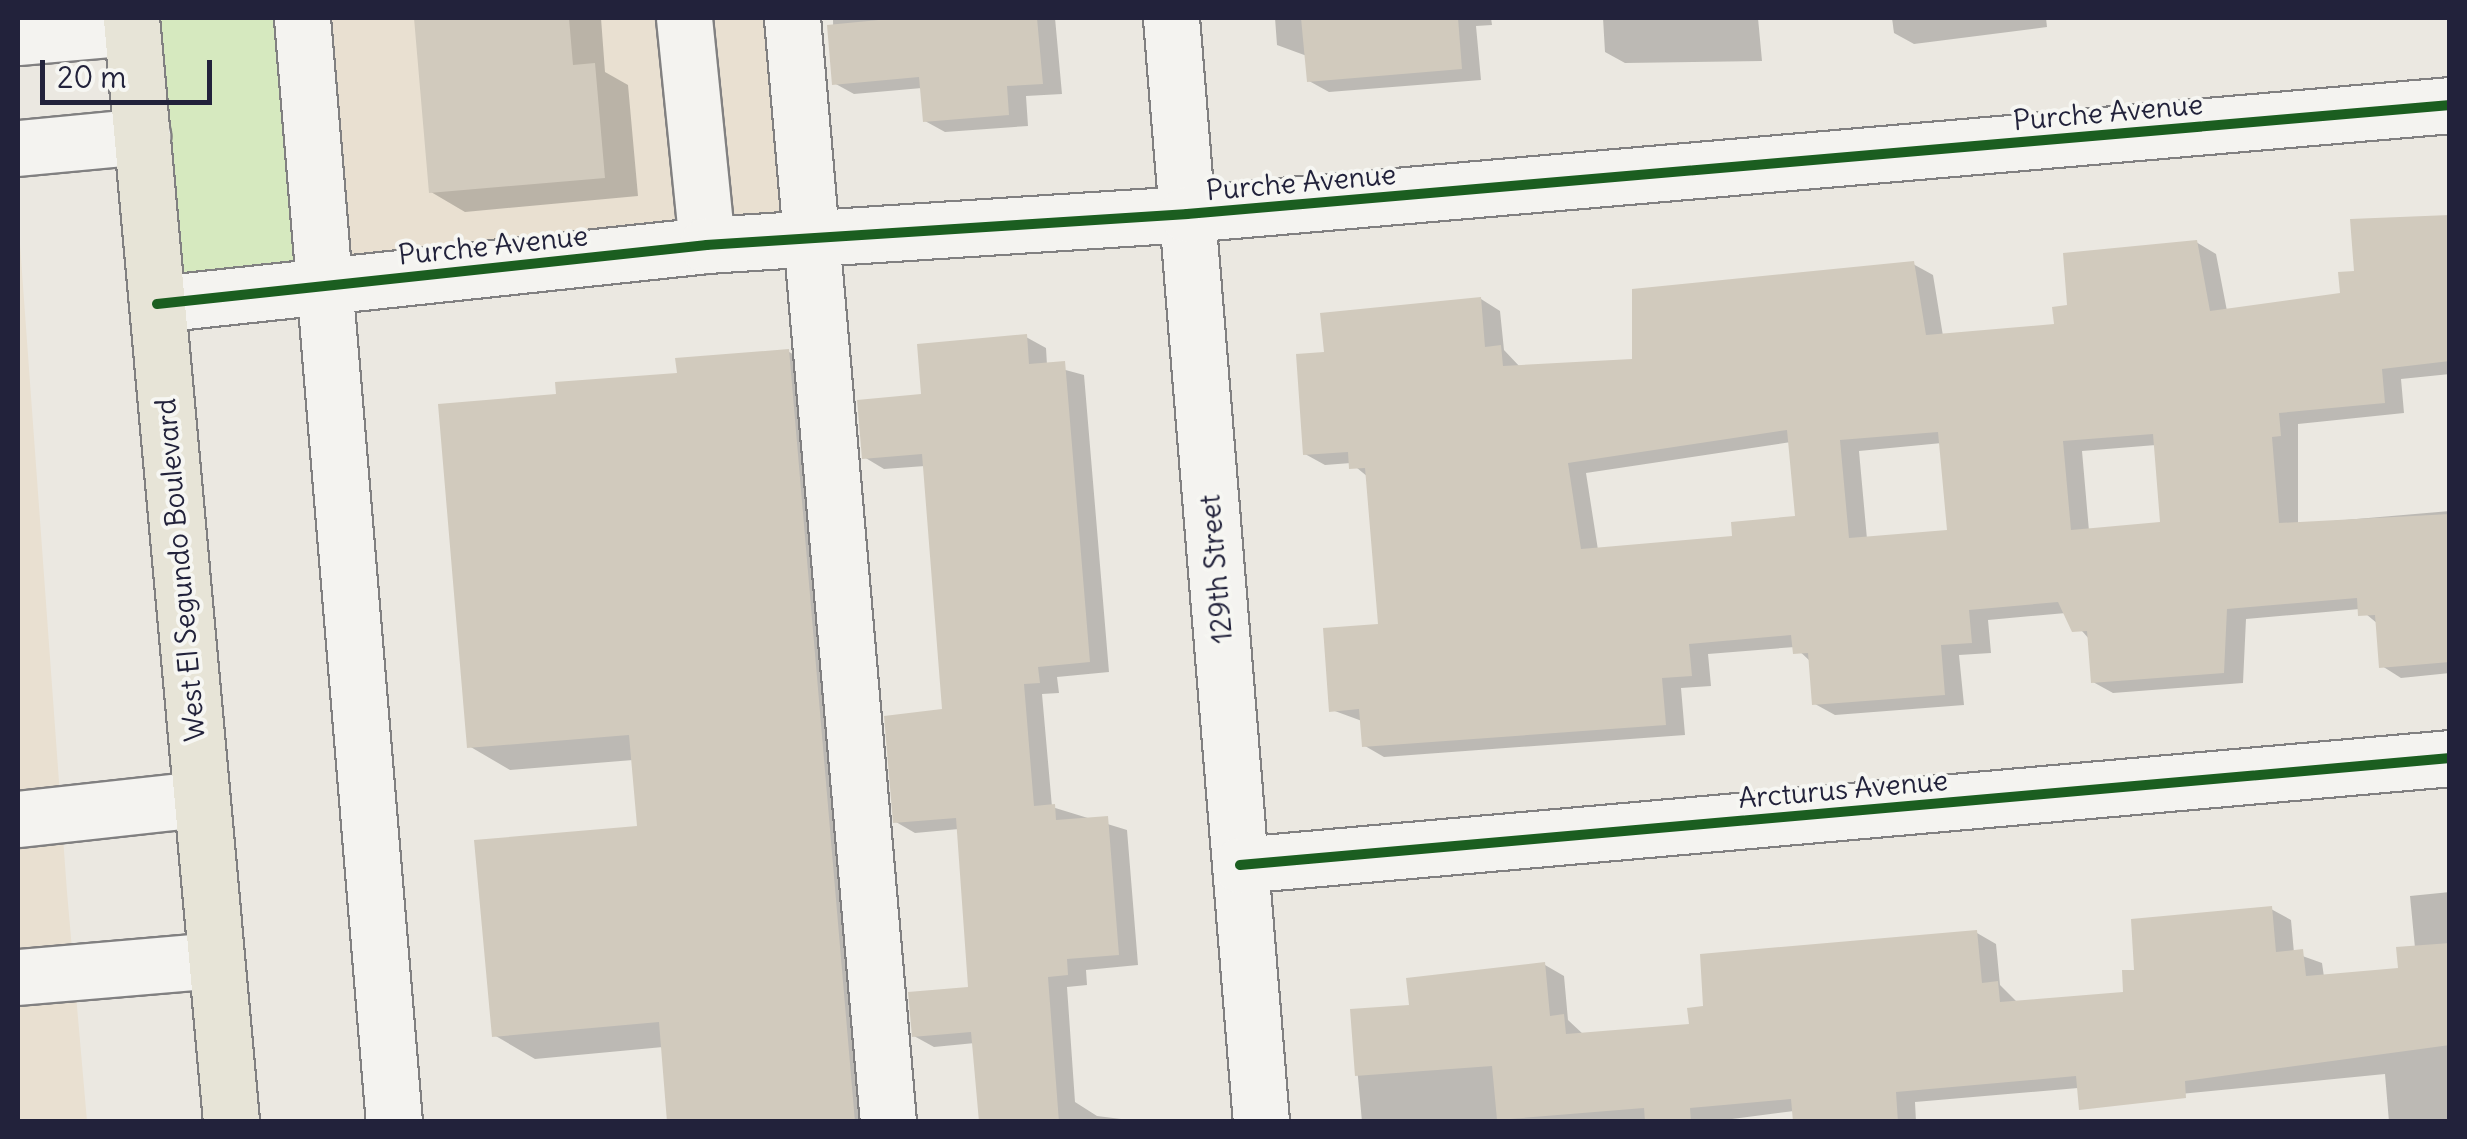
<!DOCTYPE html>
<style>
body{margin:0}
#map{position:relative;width:2467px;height:1139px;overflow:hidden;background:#ebe8e1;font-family:Delius,sans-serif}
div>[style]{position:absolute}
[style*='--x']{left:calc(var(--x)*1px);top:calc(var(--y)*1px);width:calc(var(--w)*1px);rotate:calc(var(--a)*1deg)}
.built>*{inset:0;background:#e9e0d1}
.green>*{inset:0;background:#d6e9bf;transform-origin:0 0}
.shadow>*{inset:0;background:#0003}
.building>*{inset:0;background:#d1cabd}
.roads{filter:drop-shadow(2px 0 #818081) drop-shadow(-2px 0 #818081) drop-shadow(0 2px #818081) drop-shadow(0 -2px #818081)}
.minor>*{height:55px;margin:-27.5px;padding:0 27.5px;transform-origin:27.5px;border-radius:27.5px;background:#f4f3f0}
.major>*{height:55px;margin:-27.5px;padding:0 27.5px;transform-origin:27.5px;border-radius:27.5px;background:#e7e4d7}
.cycleway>*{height:10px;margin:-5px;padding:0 5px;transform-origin:5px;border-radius:5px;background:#1b5e20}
span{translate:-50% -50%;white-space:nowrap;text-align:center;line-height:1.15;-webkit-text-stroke:8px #f6f6f2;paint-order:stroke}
.street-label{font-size:28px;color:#22223b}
.frame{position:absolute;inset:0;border:20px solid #22223b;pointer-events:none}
.scale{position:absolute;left:40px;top:60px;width:172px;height:45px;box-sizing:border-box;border:5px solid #22223b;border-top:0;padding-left:12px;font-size:30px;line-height:35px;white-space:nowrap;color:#22223b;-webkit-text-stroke:8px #f6f6f2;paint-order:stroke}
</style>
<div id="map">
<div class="built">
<div style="clip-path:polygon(302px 18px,792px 18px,810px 240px,322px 284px)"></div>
<div style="clip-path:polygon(18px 217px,67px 892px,87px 1121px,18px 1121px)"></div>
</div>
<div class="green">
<div style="left:131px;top:18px;width:170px;height:287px"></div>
</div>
<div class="shadow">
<div style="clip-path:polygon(416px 18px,601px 18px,605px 72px,628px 85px,638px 196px,465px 212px,431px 192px)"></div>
<div style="clip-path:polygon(833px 18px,1055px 18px,1062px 94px,1026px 96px,1028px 126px,945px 132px,925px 121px,922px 88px,854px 94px,834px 83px)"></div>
<div style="clip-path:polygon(1275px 18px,1491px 18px,1492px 25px,1476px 26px,1481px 80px,1329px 92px,1309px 81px,1307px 56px,1277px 45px)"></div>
<div style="clip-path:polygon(1594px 18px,1758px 18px,1762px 61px,1625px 63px,1605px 52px,1603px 18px)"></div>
<div style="clip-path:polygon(1892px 18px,2046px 18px,2047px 27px,1914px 44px,1894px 33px)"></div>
<div style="clip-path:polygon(evenodd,2450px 216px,2450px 374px,2401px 379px,2404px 413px,2298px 424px,2298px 524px,2450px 511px,2450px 673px,2401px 678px,2382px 666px,2378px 624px,2360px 609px,2246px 619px,2243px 683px,2113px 693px,2093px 682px,2090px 640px,2066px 613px,1988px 620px,1991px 653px,1959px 655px,1964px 705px,1835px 715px,1815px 704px,1811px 662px,1795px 647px,1708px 654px,1711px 686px,1681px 688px,1685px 735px,1384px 757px,1365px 746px,1362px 721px,1332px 710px,1381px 626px,1368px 477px,1351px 463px,1325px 465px,1305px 454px,1326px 354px,1481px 299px,1500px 311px,1504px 350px,1521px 368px,1635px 362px,1913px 264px,1933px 275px,1943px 336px,2056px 326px,2070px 308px,2196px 242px,2216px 254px,2227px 311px,2343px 295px,2357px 273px,2450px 216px,1791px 442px,1798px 519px,1735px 538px,1598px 550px,1586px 473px,1791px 442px,2450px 216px,1942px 443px,1950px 532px,1867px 539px,1859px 451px,1942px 443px,2450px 216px,2156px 445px,2163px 524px,2089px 531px,2082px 451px,2156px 445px)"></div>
<div style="clip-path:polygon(1026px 337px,1046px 348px,1047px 365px,1084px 375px,1109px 672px,1057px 677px,1059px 693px,1042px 694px,1052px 807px,1127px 830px,1138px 965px,1086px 970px,1087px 985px,1067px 987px,1075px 1102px,1097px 1116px,1145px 1122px,981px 1122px,975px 1043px,934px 1047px,914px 1036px,970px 990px,959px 829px,915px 833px,896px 822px,945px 712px,925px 466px,884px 469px,864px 457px,924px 397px)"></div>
<div style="clip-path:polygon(789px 352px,830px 375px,894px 1122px,670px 1122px,663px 1047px,535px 1059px,494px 1035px,639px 828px,633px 760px,510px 770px,469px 746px,558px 397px)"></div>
<div style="clip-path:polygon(2450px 892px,2450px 1122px,2389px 1122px,2385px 1074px,2098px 1102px,2078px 1088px,1915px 1102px,1916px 1122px,1795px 1122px,1794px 1111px,1709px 1122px,1362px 1122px,1352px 1011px,1411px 1007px,1545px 965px,1564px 976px,1568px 1020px,1584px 1035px,1691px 1026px,1977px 933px,1996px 944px,2000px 985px,2018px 1003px,2125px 994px,2137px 973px,2271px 909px,2291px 920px,2294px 953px,2322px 963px,2324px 977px,2401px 970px,2415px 948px,2410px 896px)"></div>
</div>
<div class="building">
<div style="clip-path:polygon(414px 18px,569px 18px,573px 65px,595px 63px,605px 178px,429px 193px)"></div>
<div style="clip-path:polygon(899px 18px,1037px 18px,1043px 84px,1007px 86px,1009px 115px,923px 122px,919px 77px,832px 85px,827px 25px)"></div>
<div style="clip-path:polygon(1301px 18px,1458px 18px,1462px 69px,1307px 82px)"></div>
<div style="clip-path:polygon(evenodd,2450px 215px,2450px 361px,2382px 369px,2385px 403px,2279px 413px,2281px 436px,2272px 437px,2279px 523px,2450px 514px,2450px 662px,2379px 668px,2375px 615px,2358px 616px,2357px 598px,2227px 609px,2224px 673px,2091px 683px,2087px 631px,2072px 632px,2058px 602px,1969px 610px,1972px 643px,1941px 645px,1945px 695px,1812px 705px,1808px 653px,1793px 654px,1791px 635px,1689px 644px,1692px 676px,1662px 678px,1666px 725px,1362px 747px,1359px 709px,1329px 712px,1323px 628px,1378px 624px,1365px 468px,1349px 469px,1348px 452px,1303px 455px,1296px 354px,1324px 352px,1320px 313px,1481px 297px,1485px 347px,1501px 345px,1503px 366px,1632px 359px,1632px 289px,1914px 261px,1926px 335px,2054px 324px,2052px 307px,2067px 305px,2063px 253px,2197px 240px,2210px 311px,2340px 293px,2338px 272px,2354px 271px,2350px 219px,2450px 215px,1787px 430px,1795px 516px,1731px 522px,1732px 536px,1581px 549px,1568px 463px,1787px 430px,2450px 215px,1938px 432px,1947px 530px,1849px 538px,1840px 440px,1938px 432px,2450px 215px,2153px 434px,2160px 522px,2071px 530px,2063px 441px,2153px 434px)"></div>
<div style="clip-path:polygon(1027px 334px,1029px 364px,1065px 361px,1090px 662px,1038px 667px,1040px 683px,1024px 684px,1034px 806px,1055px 804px,1056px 820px,1108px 816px,1119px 955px,1067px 959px,1068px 975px,1048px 977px,1059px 1122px,979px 1122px,971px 1032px,912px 1037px,908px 992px,968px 987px,956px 818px,893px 823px,884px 716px,942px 709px,922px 454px,862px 459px,857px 400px,921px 394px,917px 344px)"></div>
<div style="clip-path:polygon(789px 349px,855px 1122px,667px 1122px,659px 1022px,492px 1037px,474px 840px,637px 826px,629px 735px,467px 748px,438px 404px,556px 394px,555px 382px,677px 373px,675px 358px)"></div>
<div style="clip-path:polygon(2272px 906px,2276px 952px,2303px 949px,2306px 976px,2398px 968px,2396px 947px,2450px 943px,2450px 1045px,2185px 1081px,2186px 1098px,2079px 1110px,2076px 1076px,1896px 1092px,1898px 1122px,1793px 1122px,1791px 1099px,1690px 1108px,1691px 1122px,1645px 1122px,1644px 1108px,1497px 1120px,1492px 1066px,1355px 1076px,1350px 1009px,1409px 1005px,1406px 978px,1545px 962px,1550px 1016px,1564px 1014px,1566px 1034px,1689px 1024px,1687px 1008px,1703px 1006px,1700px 954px,1977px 930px,1982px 983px,1998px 981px,2000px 1002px,2037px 999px,2123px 992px,2122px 970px,2134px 970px,2131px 919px)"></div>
</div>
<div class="roads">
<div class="minor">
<div style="--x:302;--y:18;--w:1108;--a:85.24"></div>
<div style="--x:684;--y:18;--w:228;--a:84.2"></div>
<div style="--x:792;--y:18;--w:1108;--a:85.03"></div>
<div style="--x:1171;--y:18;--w:1108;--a:85.34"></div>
<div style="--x:18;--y:37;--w:114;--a:-5"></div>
<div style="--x:18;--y:148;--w:125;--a:-5.5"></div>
<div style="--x:157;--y:304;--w:553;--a:-6.12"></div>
<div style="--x:707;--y:245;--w:481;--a:-3.7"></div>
<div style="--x:1187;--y:214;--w:1268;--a:-4.93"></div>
<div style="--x:18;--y:819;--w:183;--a:-6.3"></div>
<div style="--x:1240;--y:865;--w:1215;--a:-5.05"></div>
<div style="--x:18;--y:977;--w:198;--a:-4.9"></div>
</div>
<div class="major">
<div style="--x:131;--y:18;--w:1109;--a:84.82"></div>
</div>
</div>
<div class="cycleway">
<div style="--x:157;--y:304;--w:553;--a:-6.12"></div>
<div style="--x:707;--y:245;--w:481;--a:-3.7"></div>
<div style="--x:1187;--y:214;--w:1268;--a:-4.93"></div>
<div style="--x:1240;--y:865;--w:1215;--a:-5.05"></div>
</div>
<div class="street-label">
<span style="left:2108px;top:112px;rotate:-5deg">Purche Avenue</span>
<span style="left:1301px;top:182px;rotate:-5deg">Purche Avenue</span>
<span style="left:493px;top:245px;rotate:-6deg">Purche Avenue</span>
<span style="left:1216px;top:569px;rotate:-95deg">129th Street</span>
<span style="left:180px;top:570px;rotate:-95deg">West El Segundo Boulevard</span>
<span style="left:1843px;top:789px;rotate:-5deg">Arcturus Avenue</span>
</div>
<div class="frame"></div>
<div class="scale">20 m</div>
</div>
